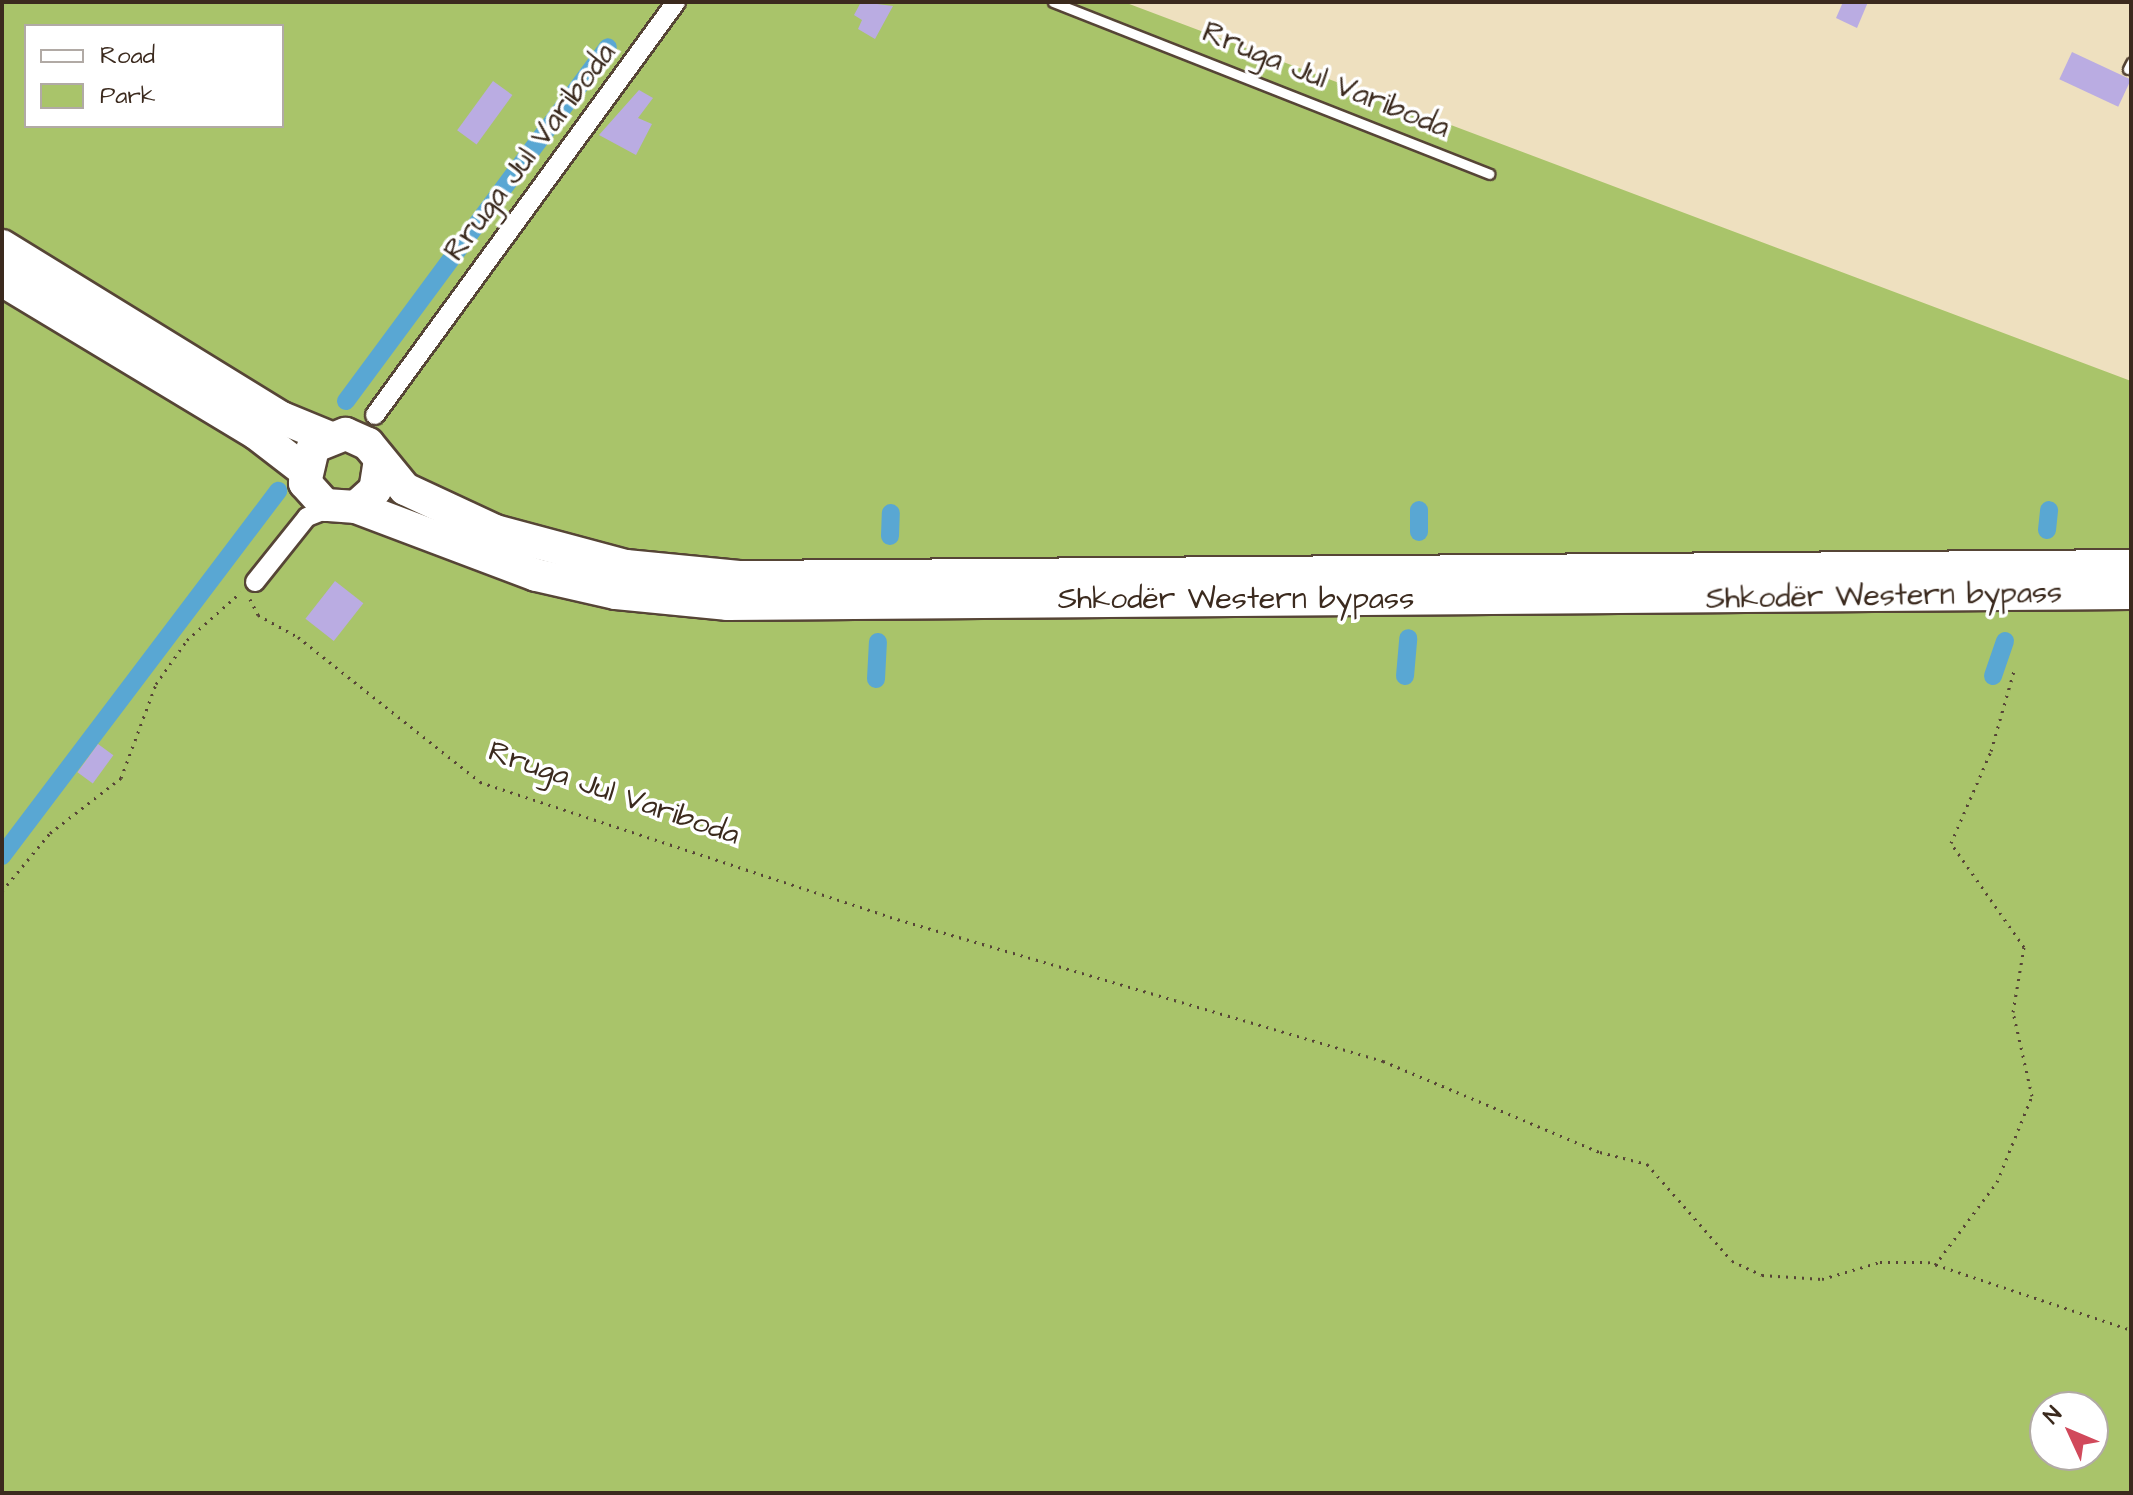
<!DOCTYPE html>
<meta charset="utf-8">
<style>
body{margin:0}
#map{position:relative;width:2133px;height:1495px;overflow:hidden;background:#eee0bf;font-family:"Architects Daughter",sans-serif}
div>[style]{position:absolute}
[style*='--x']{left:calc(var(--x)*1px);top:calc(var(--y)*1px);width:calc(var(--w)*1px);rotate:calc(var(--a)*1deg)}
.green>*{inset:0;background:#a9c46a}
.canal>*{height:18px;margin:-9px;padding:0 9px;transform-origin:9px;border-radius:9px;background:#59a7d3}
.building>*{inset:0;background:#baace2;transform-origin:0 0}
.path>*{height:3px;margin-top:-1.5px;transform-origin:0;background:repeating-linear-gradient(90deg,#564536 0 2px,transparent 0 8px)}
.roads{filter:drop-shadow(2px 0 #564536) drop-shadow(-2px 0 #564536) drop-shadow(0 2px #564536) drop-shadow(0 -2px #564536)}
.lane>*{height:9px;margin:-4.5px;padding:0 4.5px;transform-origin:4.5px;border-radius:4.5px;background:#fff}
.street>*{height:18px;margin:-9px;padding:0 9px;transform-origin:9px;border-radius:9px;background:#fff}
.highway>*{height:32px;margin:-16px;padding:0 16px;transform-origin:16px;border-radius:16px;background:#fff}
span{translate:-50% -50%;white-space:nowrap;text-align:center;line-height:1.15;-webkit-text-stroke:7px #fff;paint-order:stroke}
.street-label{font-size:30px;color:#3b2a1e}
.frame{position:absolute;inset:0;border:4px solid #3b2a1e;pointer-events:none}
.legend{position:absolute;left:24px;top:24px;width:260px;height:104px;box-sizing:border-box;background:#fff;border:2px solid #b1aaa5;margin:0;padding:10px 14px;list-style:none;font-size:24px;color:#3b2a1e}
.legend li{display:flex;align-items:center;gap:16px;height:40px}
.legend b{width:40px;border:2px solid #b1aaa5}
.north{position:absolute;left:2029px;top:1391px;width:80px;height:80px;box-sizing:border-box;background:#fff;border:2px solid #b1aaa5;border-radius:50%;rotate:314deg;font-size:22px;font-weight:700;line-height:32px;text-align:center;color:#3b2a1e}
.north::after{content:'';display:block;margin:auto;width:28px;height:36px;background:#d1495b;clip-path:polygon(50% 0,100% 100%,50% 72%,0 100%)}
</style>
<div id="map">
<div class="green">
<div style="clip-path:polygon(evenodd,2px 2px,1124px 2px,2131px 381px,2131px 1493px,2px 1493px,2px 2px,26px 26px,282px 26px,282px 126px,26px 126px,26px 26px,2px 2px,2045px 1407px,2093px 1407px,2093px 1455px,2045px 1455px,2045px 1407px)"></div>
</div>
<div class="canal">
<div style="--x:346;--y:401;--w:440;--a:-53.5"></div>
<div style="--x:2047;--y:530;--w:20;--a:-84"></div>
<div style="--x:1419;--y:532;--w:22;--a:-90"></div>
<div style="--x:890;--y:536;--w:23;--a:-88"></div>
<div style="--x:1405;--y:676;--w:38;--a:-85"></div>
<div style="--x:1993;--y:676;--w:37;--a:-71"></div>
<div style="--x:876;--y:679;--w:37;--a:-87"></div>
<div style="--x:2;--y:856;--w:458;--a:-52.9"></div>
</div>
<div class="building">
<div style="clip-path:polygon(861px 2px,893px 6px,875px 39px,858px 29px,862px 20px,854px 15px)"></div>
<div style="clip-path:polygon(1843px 2px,1868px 2px,1857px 28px,1836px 18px)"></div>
<div style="left:2072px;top:52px;width:65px;height:30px;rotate:25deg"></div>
<div style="left:493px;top:81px;width:24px;height:61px;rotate:36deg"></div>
<div style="clip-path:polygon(639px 90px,653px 98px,638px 118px,652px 124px,636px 155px,599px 135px)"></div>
<div style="left:335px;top:581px;width:36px;height:48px;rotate:38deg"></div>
<div style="left:98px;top:744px;width:19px;height:35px;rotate:36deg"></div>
</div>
<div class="path">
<div style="--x:250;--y:599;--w:18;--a:63"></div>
<div style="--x:258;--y:615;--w:46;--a:28.8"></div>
<div style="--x:298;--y:637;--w:233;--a:38.5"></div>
<div style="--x:480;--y:782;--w:432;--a:18.2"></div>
<div style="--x:890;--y:917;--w:514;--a:16.28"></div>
<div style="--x:1383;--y:1061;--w:235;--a:22.8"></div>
<div style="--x:1600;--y:1152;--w:49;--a:14.3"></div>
<div style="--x:1647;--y:1164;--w:129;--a:48.8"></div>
<div style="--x:1732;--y:1261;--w:33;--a:25"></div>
<div style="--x:1762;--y:1275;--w:60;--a:3.8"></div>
<div style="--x:1822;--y:1279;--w:60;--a:-16.3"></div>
<div style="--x:1880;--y:1262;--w:48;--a:0"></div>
<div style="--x:1928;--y:1262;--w:214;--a:18.5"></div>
<div style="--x:2;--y:891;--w:75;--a:-50.4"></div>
<div style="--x:50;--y:833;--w:90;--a:-37.8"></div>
<div style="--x:121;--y:778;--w:100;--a:-69.6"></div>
<div style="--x:156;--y:684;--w:54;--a:-54.8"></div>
<div style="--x:187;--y:640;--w:72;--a:-41.6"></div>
<div style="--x:1935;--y:1265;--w:104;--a:-53.2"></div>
<div style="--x:1997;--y:1182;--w:93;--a:-67.9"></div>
<div style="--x:2032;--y:1096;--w:86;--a:-102.7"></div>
<div style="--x:2013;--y:1012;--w:66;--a:-80.4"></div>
<div style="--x:2024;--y:947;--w:127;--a:-125.1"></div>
<div style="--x:1951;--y:843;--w:100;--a:-66.5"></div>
<div style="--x:1991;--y:751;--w:83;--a:-74"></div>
</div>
<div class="roads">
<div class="lane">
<div style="--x:1053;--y:2;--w:469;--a:21.5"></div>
<div style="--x:2128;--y:69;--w:7;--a:-63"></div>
</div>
<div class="street">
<div style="--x:375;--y:415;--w:511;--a:-53.91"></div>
<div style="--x:255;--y:582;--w:83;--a:-51.3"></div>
<div style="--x:307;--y:517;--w:26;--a:-21"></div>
</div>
<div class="highway">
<div style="--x:2;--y:246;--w:329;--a:31.6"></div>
<div style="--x:282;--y:418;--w:50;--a:22.4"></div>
<div style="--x:2;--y:280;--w:297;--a:31.1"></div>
<div style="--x:256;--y:433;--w:61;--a:37.6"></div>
<div style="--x:379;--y:466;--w:24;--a:99"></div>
<div style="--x:375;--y:490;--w:25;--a:138"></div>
<div style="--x:356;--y:507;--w:31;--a:-176"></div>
<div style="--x:325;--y:505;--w:30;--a:-132"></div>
<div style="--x:305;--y:483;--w:37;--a:-77"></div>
<div style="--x:313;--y:447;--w:35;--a:-22"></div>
<div style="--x:346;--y:434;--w:24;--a:24"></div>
<div style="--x:368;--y:444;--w:58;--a:50.6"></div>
<div style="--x:405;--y:489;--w:99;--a:25"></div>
<div style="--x:495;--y:531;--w:136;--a:15"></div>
<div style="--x:626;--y:566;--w:116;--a:5.5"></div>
<div style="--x:741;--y:577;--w:1390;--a:-0.45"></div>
<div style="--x:356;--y:507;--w:192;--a:20.7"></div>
<div style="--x:536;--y:575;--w:82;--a:12.7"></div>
<div style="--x:616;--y:593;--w:113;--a:5.6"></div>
<div style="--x:728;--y:604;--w:1403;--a:-0.45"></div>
</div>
</div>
<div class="street-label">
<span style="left:1326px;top:80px;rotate:22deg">Rruga Jul Variboda</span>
<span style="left:530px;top:152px;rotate:-53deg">Rruga Jul Variboda</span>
<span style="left:1884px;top:596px;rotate:-1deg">Shkodër Western bypass</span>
<span style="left:1236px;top:599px">Shkodër Western bypass</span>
<span style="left:614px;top:793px;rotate:19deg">Rruga Jul Variboda</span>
</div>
<div class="frame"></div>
<ul class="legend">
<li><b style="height:10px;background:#fff"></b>Road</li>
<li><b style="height:22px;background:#a9c46a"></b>Park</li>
</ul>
<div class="north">N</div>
</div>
